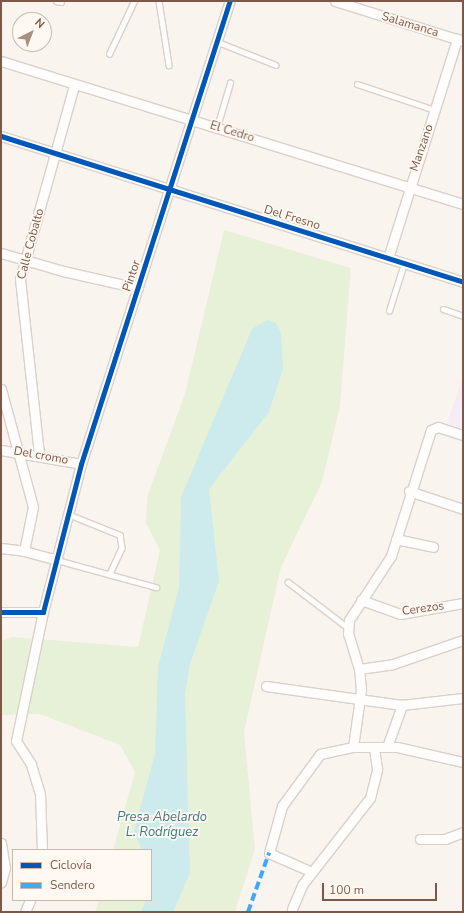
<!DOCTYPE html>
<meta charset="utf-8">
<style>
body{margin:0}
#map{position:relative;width:464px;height:913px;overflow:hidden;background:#faf4ee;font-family:"Nunito Sans",sans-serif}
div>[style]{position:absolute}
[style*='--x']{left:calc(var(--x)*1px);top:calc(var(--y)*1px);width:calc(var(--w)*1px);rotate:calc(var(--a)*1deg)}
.education>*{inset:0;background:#f6ecf6}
.green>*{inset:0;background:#e7f1d7}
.water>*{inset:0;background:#cdebed}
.roads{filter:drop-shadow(1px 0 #d9d0ca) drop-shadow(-1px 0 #d9d0ca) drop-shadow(0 1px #d9d0ca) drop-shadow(0 -1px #d9d0ca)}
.service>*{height:4.5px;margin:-2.25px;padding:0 2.25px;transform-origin:2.25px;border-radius:2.25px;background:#fefdfc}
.minor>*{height:9px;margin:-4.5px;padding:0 4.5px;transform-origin:4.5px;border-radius:4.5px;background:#fefdfc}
.quiet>*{height:4px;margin-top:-2px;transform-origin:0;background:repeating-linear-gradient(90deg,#3fa9f5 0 8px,transparent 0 12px)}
.cycleway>*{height:5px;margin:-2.5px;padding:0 2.5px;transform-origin:2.5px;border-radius:2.5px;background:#0057b8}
span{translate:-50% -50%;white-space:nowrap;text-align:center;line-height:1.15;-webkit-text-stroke:3.5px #fff9f2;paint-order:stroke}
.street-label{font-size:12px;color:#7d5848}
.water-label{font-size:13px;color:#3a7c84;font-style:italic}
.frame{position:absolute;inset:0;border:2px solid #7d5848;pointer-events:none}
.legend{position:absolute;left:12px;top:849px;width:140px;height:52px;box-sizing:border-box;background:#fff9f2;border:1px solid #cbb9ae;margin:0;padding:5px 7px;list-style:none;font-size:12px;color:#7d5848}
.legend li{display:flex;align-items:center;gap:8px;height:20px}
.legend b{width:20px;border:1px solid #cbb9ae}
.north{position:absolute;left:12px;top:12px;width:40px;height:40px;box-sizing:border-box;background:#fff9f2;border:1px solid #cbb9ae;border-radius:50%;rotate:42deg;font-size:11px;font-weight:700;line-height:16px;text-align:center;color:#7d5848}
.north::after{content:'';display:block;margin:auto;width:14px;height:18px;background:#a98f82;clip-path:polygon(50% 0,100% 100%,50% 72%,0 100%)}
.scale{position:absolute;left:322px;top:883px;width:115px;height:18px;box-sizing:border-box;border:2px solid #7d5848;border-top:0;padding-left:5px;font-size:12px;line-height:14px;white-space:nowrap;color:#7d5848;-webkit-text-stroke:3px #fff9f2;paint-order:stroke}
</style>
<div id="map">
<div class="education">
<div style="clip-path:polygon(463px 376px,463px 428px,447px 423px)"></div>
</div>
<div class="green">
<div style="clip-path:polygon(224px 230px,351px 268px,340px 406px,322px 482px,281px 567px,244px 732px,255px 849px,235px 912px,95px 912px,99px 900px,151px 900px,151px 850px,113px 850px,135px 772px,120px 745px,40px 714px,1px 715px,1px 641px,12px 637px,138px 647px,160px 550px,146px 523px,147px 497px,185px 394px)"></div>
</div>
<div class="water">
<div style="clip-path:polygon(267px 320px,276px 323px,281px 333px,283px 369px,269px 412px,209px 489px,219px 581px,190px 664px,185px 694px,190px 873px,173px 912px,141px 912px,146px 900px,151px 900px,151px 850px,142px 850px,134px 830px,155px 754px,158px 667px,179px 587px,181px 497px,252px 329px)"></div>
</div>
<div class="roads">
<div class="service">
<div style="--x:56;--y:1;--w:5;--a:11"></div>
<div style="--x:159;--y:1;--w:65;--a:81.1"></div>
<div style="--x:218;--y:42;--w:62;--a:21.6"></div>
<div style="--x:109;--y:54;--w:59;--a:-64.7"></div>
<div style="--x:357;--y:84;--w:82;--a:18.4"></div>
<div style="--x:217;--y:127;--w:46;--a:-73.5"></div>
<div style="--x:443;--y:309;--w:21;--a:19"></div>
<div style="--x:389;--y:311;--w:50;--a:-72.6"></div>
<div style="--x:68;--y:514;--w:56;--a:22"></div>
<div style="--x:120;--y:535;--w:13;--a:81"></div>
<div style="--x:122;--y:548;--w:29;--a:115"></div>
<div style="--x:57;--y:560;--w:103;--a:15.3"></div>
<div style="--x:288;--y:582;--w:74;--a:37.3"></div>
</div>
<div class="minor">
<div style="--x:335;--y:1;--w:134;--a:17.4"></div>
<div style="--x:1;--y:61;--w:484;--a:17.2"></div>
<div style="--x:1;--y:136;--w:485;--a:17.5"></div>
<div style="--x:1;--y:253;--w:65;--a:16.2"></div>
<div style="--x:63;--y:271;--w:77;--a:12.8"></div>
<div style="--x:388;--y:258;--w:230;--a:-72.5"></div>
<div style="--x:1;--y:389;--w:122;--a:74.8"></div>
<div style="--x:33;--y:507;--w:45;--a:101.6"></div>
<div style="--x:24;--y:551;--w:34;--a:15"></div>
<div style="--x:1;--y:450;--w:81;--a:9.9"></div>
<div style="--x:39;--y:454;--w:176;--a:-96.2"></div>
<div style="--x:20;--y:279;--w:201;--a:-74.4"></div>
<div style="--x:409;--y:491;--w:57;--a:18.4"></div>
<div style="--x:396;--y:539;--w:38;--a:12"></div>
<div style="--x:1;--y:548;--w:23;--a:7"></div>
<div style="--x:361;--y:600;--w:41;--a:19.7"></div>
<div style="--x:400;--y:614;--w:64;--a:-9.9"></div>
<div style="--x:1;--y:612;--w:42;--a:0"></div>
<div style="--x:43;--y:612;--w:153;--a:-75.6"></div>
<div style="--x:81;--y:464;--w:486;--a:-72.2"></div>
<div style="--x:359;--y:669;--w:34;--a:-8"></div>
<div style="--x:393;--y:664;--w:74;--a:-18.9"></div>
<div style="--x:266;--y:686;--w:137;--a:8"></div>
<div style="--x:402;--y:705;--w:61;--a:-6.5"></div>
<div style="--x:353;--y:747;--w:58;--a:-82"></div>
<div style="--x:361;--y:690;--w:21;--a:-95"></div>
<div style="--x:359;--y:669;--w:37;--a:-107"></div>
<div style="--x:348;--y:634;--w:14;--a:-86"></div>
<div style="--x:349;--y:620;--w:77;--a:-56.7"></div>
<div style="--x:391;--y:556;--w:132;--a:-72.4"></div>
<div style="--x:431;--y:430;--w:8;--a:-23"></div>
<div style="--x:438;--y:427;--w:26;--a:18"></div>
<div style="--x:387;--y:747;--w:45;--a:-70.3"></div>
<div style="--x:420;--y:839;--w:25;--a:0"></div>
<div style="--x:445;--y:839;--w:19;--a:-21"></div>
<div style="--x:1;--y:843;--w:25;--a:81"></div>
<div style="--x:5;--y:868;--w:15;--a:106"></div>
<div style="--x:42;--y:850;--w:56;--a:-92"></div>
<div style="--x:40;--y:794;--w:31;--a:-107"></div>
<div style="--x:31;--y:764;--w:27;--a:-123"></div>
<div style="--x:16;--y:741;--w:132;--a:-78.2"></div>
<div style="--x:312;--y:872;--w:47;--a:-156.2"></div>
<div style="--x:269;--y:853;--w:49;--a:-74.5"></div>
<div style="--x:282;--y:806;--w:64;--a:-53.8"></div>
<div style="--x:320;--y:754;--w:34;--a:-12"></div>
<div style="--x:353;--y:747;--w:44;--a:0"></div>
<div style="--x:397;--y:747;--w:68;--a:12.8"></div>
<div style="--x:292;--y:909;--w:26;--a:-67"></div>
<div style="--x:302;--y:885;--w:110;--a:-52"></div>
<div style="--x:370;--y:798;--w:30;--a:-76"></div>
<div style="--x:377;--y:769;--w:22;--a:-98"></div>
<div style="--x:25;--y:912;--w:13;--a:-67"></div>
</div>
</div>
<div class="quiet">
<div style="--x:248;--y:912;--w:63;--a:-70.4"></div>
</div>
<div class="cycleway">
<div style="--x:1;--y:136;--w:485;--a:17.5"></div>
<div style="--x:1;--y:612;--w:42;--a:0"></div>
<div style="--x:43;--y:612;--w:153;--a:-75.6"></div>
<div style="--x:81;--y:464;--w:486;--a:-72.2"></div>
</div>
<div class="street-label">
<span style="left:410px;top:25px;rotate:17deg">Salamanca</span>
<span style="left:232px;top:132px;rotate:17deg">El Cedro</span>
<span style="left:422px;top:148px;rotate:-71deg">Manzano</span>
<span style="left:292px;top:218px;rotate:17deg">Del Fresno</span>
<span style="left:31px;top:244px;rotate:-75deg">Calle Cobalto</span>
<span style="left:132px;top:276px;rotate:-71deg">Pintor</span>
<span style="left:41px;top:456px;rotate:10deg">Del cromo</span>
<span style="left:423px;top:609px;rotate:-8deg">Cerezos</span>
</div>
<div class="water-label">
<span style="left:162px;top:825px">Presa Abelardo<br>L. Rodríguez</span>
</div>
<div class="frame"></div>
<ul class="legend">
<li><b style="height:5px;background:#0057b8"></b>Ciclovía</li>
<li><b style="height:5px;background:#3fa9f5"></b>Sendero</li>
</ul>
<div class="north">N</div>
<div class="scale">100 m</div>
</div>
